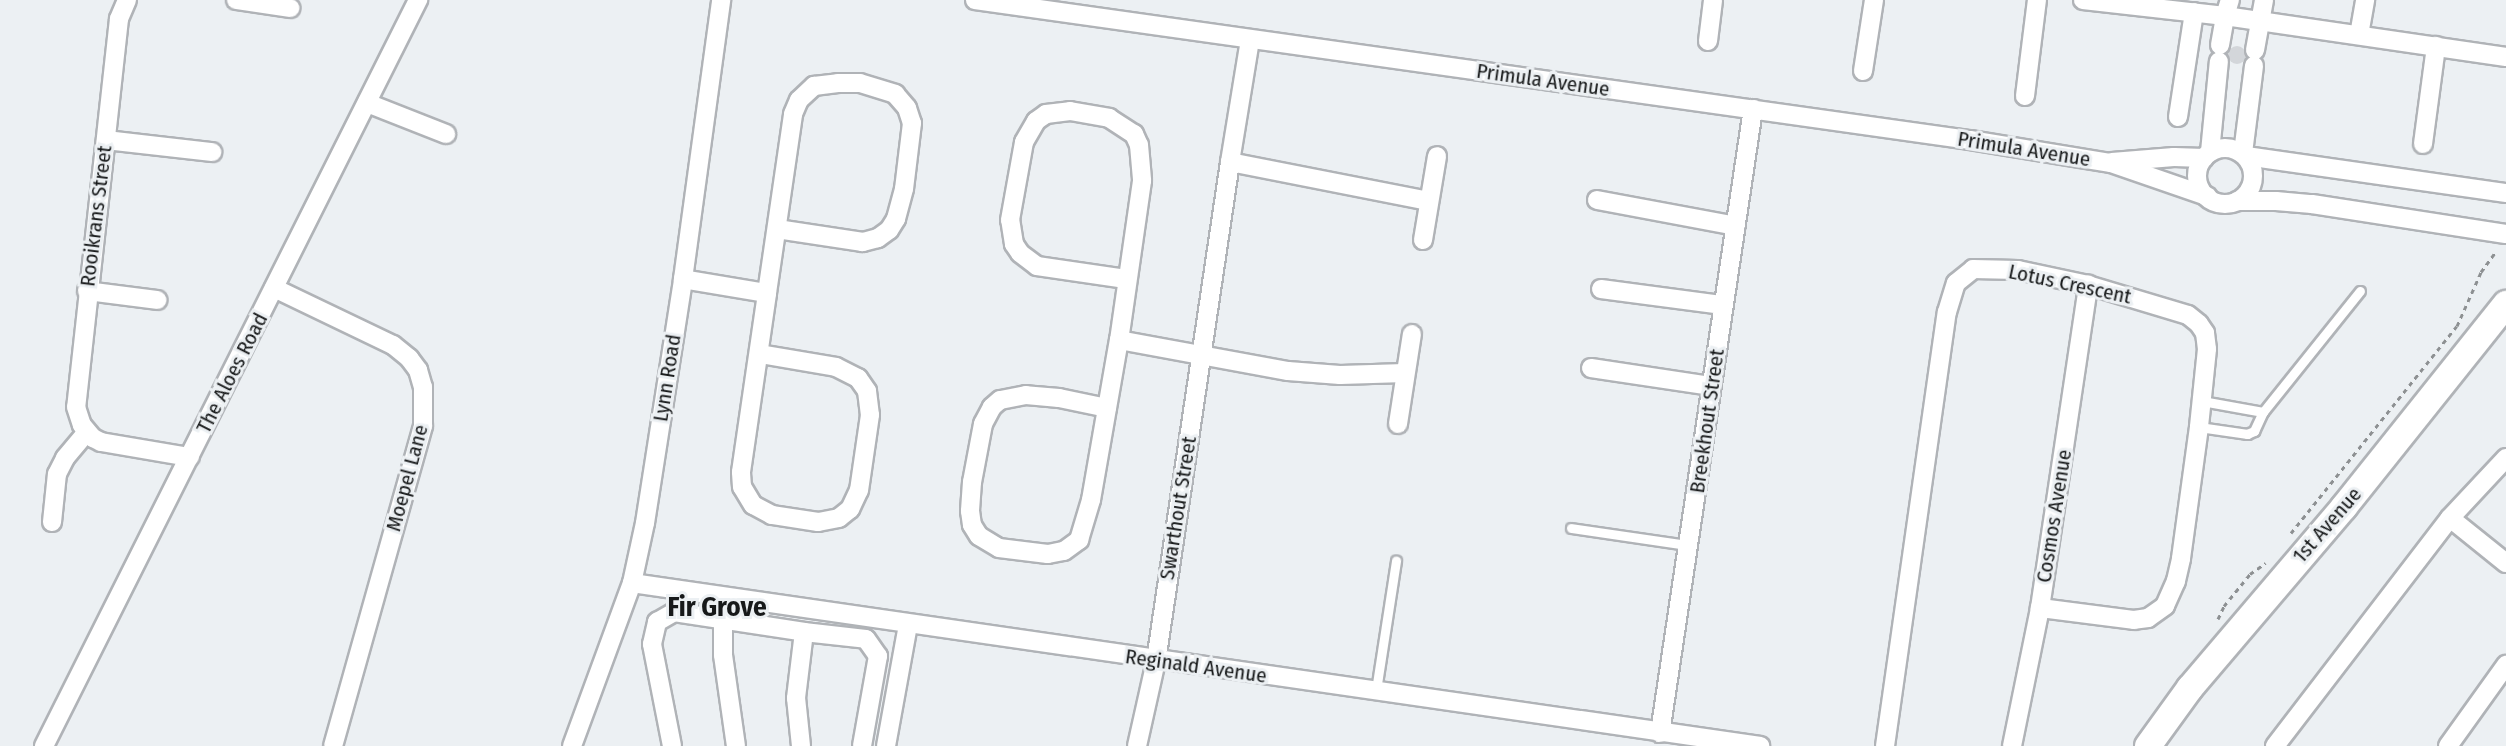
<!DOCTYPE html>
<style>
body{margin:0}
#map{position:relative;width:2506px;height:746px;overflow:hidden;background:#ecf0f3;font-family:"Fira Sans Condensed",sans-serif}
div>[style]{position:absolute}
[style*='--x']{left:calc(var(--x)*1px);top:calc(var(--y)*1px);width:calc(var(--w)*1px);rotate:calc(var(--a)*1deg)}
.building>*{inset:0;background:#d3d6da}
.round{border-radius:50%}
.path>*{height:3px;margin-top:-1.5px;transform-origin:0;background:repeating-linear-gradient(90deg,#8d9092 0 4.5px,transparent 0 9px)}
.roads{filter:drop-shadow(2px 0 #b0b3b7) drop-shadow(-2px 0 #b0b3b7) drop-shadow(0 2px #b0b3b7) drop-shadow(0 -2px #b0b3b7)}
.lane>*{height:9px;margin:-4.5px;padding:0 4.5px;transform-origin:4.5px;border-radius:4.5px;background:#fff}
.street>*{height:18px;margin:-9px;padding:0 9px;transform-origin:9px;border-radius:9px;background:#fff}
.street>.ring{margin:-9px;padding:0;box-sizing:content-box;background:none;border:18px solid #fff;border-radius:50%}
.secondary>*{height:26px;margin:-13px;padding:0 13px;transform-origin:13px;border-radius:13px;background:#fff}
span{translate:-50% -50%;white-space:nowrap;text-align:center;line-height:1.15;-webkit-text-stroke:6px #ecf0f3;paint-order:stroke}
.street-label{font-size:21px;color:#17191a}
.district-label{font-size:27px;color:#17191a;font-weight:700}
</style>
<div id="map">
<div class="building">
<div class="round" style="left:2228px;top:46px;width:18px;height:18px"></div>
</div>
<div class="path">
<div style="--x:2291;--y:533;--w:265;--a:-51.3"></div>
<div style="--x:2457;--y:326;--w:59;--a:-66"></div>
<div style="--x:2481;--y:272;--w:26;--a:-54"></div>
<div style="--x:2218;--y:619;--w:14;--a:-65"></div>
<div style="--x:2224;--y:606;--w:41;--a:-50.9"></div>
<div style="--x:2250;--y:574;--w:19;--a:-35"></div>
</div>
<div class="roads">
<div class="lane">
<div style="--x:2202;--y:401;--w:62;--a:10.2"></div>
<div style="--x:2263;--y:412;--w:155;--a:-51.3"></div>
<div style="--x:2199;--y:427;--w:49;--a:8.3"></div>
<div style="--x:2247;--y:434;--w:8;--a:-23"></div>
<div style="--x:2254;--y:431;--w:21;--a:-65"></div>
<div style="--x:1571;--y:528;--w:118;--a:8.3"></div>
<div style="--x:1376;--y:690;--w:131;--a:-81.2"></div>
</div>
<div class="street">
<div style="--x:127;--y:0;--w:21;--a:113"></div>
<div style="--x:119;--y:19;--w:390;--a:96.3"></div>
<div style="--x:76;--y:407;--w:19;--a:72"></div>
<div style="--x:82;--y:425;--w:17;--a:50"></div>
<div style="--x:93;--y:438;--w:9;--a:27"></div>
<div style="--x:101;--y:442;--w:90;--a:9.6"></div>
<div style="--x:236;--y:0;--w:55;--a:8.4"></div>
<div style="--x:975;--y:0;--w:1005;--a:8.01"></div>
<div style="--x:1970;--y:140;--w:143;--a:9.3"></div>
<div style="--x:2111;--y:163;--w:102;--a:19"></div>
<div style="--x:2083;--y:0;--w:143;--a:6.4"></div>
<div style="--x:2225;--y:16;--w:284;--a:8.3"></div>
<div style="--x:2359;--y:35;--w:36;--a:-80"></div>
<div style="--x:1708;--y:41;--w:41;--a:-83"></div>
<div style="--x:2220;--y:45;--w:29;--a:-80"></div>
<div style="--x:2225;--y:16;--w:17;--a:-73"></div>
<div style="--x:2255;--y:50;--w:51;--a:-79.8"></div>
<div style="--x:1863;--y:71;--w:72;--a:-81.2"></div>
<div style="--x:2025;--y:96;--w:97;--a:-82.9"></div>
<div style="--x:367;--y:103;--w:85;--a:21.4"></div>
<div style="--x:2178;--y:117;--w:106;--a:-81.3"></div>
<div style="--x:106;--y:140;--w:107;--a:6.5"></div>
<div style="--x:2423;--y:144;--w:99;--a:-82.4"></div>
<div class="ring" style="left:2197px;top:148px;width:38px;height:38px"></div>
<div style="--x:2210;--y:152;--w:91;--a:-84.4"></div>
<div style="--x:2243;--y:153;--w:88;--a:-82.8"></div>
<div style="--x:2246;--y:156;--w:263;--a:8.1"></div>
<div style="--x:1230;--y:162;--w:203;--a:11.1"></div>
<div style="--x:2112;--y:162;--w:62;--a:-4.6"></div>
<div style="--x:2174;--y:157;--w:30;--a:2"></div>
<div style="--x:1597;--y:200;--w:141;--a:10.6"></div>
<div style="--x:2237;--y:201;--w:39;--a:0"></div>
<div style="--x:2276;--y:201;--w:36;--a:5"></div>
<div style="--x:2312;--y:204;--w:196;--a:8.8"></div>
<div style="--x:1423;--y:240;--w:85;--a:-80.5"></div>
<div style="--x:683;--y:279;--w:85;--a:9.5"></div>
<div style="--x:767;--y:293;--w:181;--a:-81.7"></div>
<div style="--x:793;--y:114;--w:15;--a:-67"></div>
<div style="--x:799;--y:100;--w:21;--a:-43"></div>
<div style="--x:814;--y:86;--w:24;--a:-7"></div>
<div style="--x:838;--y:83;--w:22;--a:0"></div>
<div style="--x:860;--y:83;--w:37;--a:17"></div>
<div style="--x:895;--y:94;--w:18;--a:49"></div>
<div style="--x:907;--y:108;--w:16;--a:72"></div>
<div style="--x:912;--y:123;--w:66;--a:96.9"></div>
<div style="--x:904;--y:189;--w:31;--a:105"></div>
<div style="--x:896;--y:219;--w:13;--a:122"></div>
<div style="--x:889;--y:230;--w:14;--a:144"></div>
<div style="--x:878;--y:238;--w:16;--a:165"></div>
<div style="--x:863;--y:242;--w:87;--a:-171.4"></div>
<div style="--x:1126;--y:279;--w:90;--a:-171.7"></div>
<div style="--x:1037;--y:266;--w:21;--a:-143"></div>
<div style="--x:1020;--y:253;--w:11;--a:-124"></div>
<div style="--x:1014;--y:244;--w:24;--a:-99"></div>
<div style="--x:1010;--y:220;--w:79;--a:-79.8"></div>
<div style="--x:1024;--y:142;--w:24;--a:-60"></div>
<div style="--x:1036;--y:121;--w:12;--a:-35"></div>
<div style="--x:1046;--y:114;--w:24;--a:-7"></div>
<div style="--x:1070;--y:111;--w:40;--a:10"></div>
<div style="--x:1109;--y:118;--w:30;--a:33"></div>
<div style="--x:1134;--y:134;--w:12;--a:66"></div>
<div style="--x:1139;--y:145;--w:36;--a:85"></div>
<div style="--x:1142;--y:181;--w:161;--a:98.2"></div>
<div style="--x:1119;--y:340;--w:172;--a:10.4"></div>
<div style="--x:1288;--y:371;--w:52;--a:4.4"></div>
<div style="--x:1340;--y:375;--w:65;--a:-1.8"></div>
<div style="--x:274;--y:288;--w:132;--a:25.6"></div>
<div style="--x:393;--y:345;--w:21;--a:39"></div>
<div style="--x:409;--y:358;--w:15;--a:53"></div>
<div style="--x:418;--y:370;--w:18;--a:74"></div>
<div style="--x:423;--y:387;--w:39;--a:90"></div>
<div style="--x:423;--y:426;--w:332;--a:105.7"></div>
<div style="--x:1601;--y:289;--w:123;--a:7.5"></div>
<div style="--x:87;--y:291;--w:71;--a:7.3"></div>
<div style="--x:760;--y:354;--w:77;--a:9.7"></div>
<div style="--x:836;--y:367;--w:25;--a:27"></div>
<div style="--x:858;--y:378;--w:16;--a:55"></div>
<div style="--x:867;--y:391;--w:24;--a:83"></div>
<div style="--x:870;--y:415;--w:76;--a:98.3"></div>
<div style="--x:859;--y:490;--w:21;--a:115"></div>
<div style="--x:850;--y:509;--w:14;--a:141"></div>
<div style="--x:839;--y:518;--w:21;--a:169"></div>
<div style="--x:818;--y:522;--w:47;--a:-171.3"></div>
<div style="--x:772;--y:515;--w:21;--a:-152"></div>
<div style="--x:753;--y:505;--w:21;--a:-121"></div>
<div style="--x:742;--y:487;--w:15;--a:-94"></div>
<div style="--x:741;--y:472;--w:181;--a:-81.7"></div>
<div style="--x:1591;--y:368;--w:122;--a:8.5"></div>
<div style="--x:1107;--y:408;--w:49;--a:-168.2"></div>
<div style="--x:1059;--y:398;--w:33;--a:-175"></div>
<div style="--x:1026;--y:395;--w:26;--a:169"></div>
<div style="--x:1000;--y:400;--w:11;--a:139"></div>
<div style="--x:992;--y:407;--w:19;--a:118"></div>
<div style="--x:983;--y:424;--w:59;--a:100.7"></div>
<div style="--x:972;--y:482;--w:29;--a:94"></div>
<div style="--x:970;--y:511;--w:14;--a:82"></div>
<div style="--x:972;--y:525;--w:13;--a:58"></div>
<div style="--x:979;--y:536;--w:23;--a:31"></div>
<div style="--x:999;--y:548;--w:49;--a:7"></div>
<div style="--x:1048;--y:554;--w:16;--a:-11"></div>
<div style="--x:1064;--y:551;--w:19;--a:-36"></div>
<div style="--x:1079;--y:540;--w:42;--a:-73.3"></div>
<div style="--x:1091;--y:500;--w:162;--a:-80.1"></div>
<div style="--x:1398;--y:424;--w:91;--a:-81.2"></div>
<div style="--x:2450;--y:518;--w:72;--a:38.8"></div>
<div style="--x:52;--y:522;--w:48;--a:-84.1"></div>
<div style="--x:57;--y:474;--w:18;--a:-63"></div>
<div style="--x:65;--y:458;--w:34;--a:-50"></div>
<div style="--x:632;--y:583;--w:1140;--a:8.22"></div>
<div style="--x:723;--y:620;--w:35;--a:90"></div>
<div style="--x:723;--y:655;--w:92;--a:81.9"></div>
<div style="--x:1660;--y:733;--w:631;--a:-81.52"></div>
<div style="--x:44;--y:746;--w:835;--a:-63.37"></div>
<div style="--x:572;--y:746;--w:174;--a:-69.8"></div>
<div style="--x:632;--y:583;--w:61;--a:-77.8"></div>
<div style="--x:645;--y:523;--w:247;--a:-81.1"></div>
<div style="--x:683;--y:279;--w:282;--a:-82.2"></div>
<div style="--x:672;--y:746;--w:104;--a:-101.1"></div>
<div style="--x:652;--y:644;--w:23;--a:-77"></div>
<div style="--x:657;--y:622;--w:20;--a:-30"></div>
<div style="--x:674;--y:612;--w:132;--a:8.7"></div>
<div style="--x:801;--y:746;--w:48;--a:-95.9"></div>
<div style="--x:796;--y:698;--w:66;--a:-83.1"></div>
<div style="--x:804;--y:632;--w:62;--a:6.4"></div>
<div style="--x:866;--y:639;--w:21;--a:55"></div>
<div style="--x:878;--y:656;--w:91;--a:100.1"></div>
<div style="--x:886;--y:746;--w:123;--a:-79.7"></div>
<div style="--x:1137;--y:746;--w:87;--a:-77.4"></div>
<div style="--x:1156;--y:661;--w:504;--a:-81.56"></div>
<div style="--x:1230;--y:162;--w:124;--a:-80.7"></div>
<div style="--x:1885;--y:746;--w:438;--a:-81.9"></div>
<div style="--x:1947;--y:312;--w:30;--a:-73"></div>
<div style="--x:1956;--y:283;--w:22;--a:-39"></div>
<div style="--x:1973;--y:269;--w:45;--a:1.3"></div>
<div style="--x:2018;--y:270;--w:72;--a:12.1"></div>
<div style="--x:2088;--y:285;--w:104;--a:16.7"></div>
<div style="--x:2188;--y:315;--w:14;--a:39"></div>
<div style="--x:2199;--y:324;--w:11;--a:56"></div>
<div style="--x:2205;--y:333;--w:16;--a:83"></div>
<div style="--x:2207;--y:349;--w:78;--a:95.9"></div>
<div style="--x:2199;--y:427;--w:133;--a:97.8"></div>
<div style="--x:2181;--y:559;--w:23;--a:103"></div>
<div style="--x:2176;--y:581;--w:27;--a:114"></div>
<div style="--x:2165;--y:606;--w:21;--a:145"></div>
<div style="--x:2148;--y:618;--w:14;--a:172"></div>
<div style="--x:2134;--y:620;--w:95;--a:-172.7"></div>
<div style="--x:2012;--y:746;--w:141;--a:-78.5"></div>
<div style="--x:2040;--y:608;--w:327;--a:-81.5"></div>
<div style="--x:2275;--y:746;--w:287;--a:-52.5"></div>
<div style="--x:2450;--y:518;--w:82;--a:-47"></div>
<div style="--x:2448;--y:746;--w:100;--a:-54.4"></div>
</div>
<div class="secondary">
<div style="--x:2148;--y:746;--w:72;--a:-54.1"></div>
<div style="--x:2190;--y:688;--w:238;--a:-49.6"></div>
<div style="--x:2344;--y:507;--w:260;--a:-51.4"></div>
</div>
</div>
<div class="street-label">
<span style="left:1543px;top:80px;rotate:8deg">Primula Avenue</span>
<span style="left:2024px;top:149px;rotate:9deg">Primula Avenue</span>
<span style="left:96px;top:216px;rotate:-83deg">Rooikrans Street</span>
<span style="left:2070px;top:284px;rotate:12deg">Lotus Crescent</span>
<span style="left:232px;top:373px;rotate:-63deg">The Aloes Road</span>
<span style="left:667px;top:378px;rotate:-81deg">Lynn Road</span>
<span style="left:1707px;top:421px;rotate:-82deg">Breekhout Street</span>
<span style="left:407px;top:478px;rotate:-75deg">Moepel Lane</span>
<span style="left:1178px;top:508px;rotate:-81deg">Swarthout Street</span>
<span style="left:2054px;top:516px;rotate:-81deg">Cosmos Avenue</span>
<span style="left:2327px;top:525px;rotate:-49deg">1st Avenue</span>
<span style="left:1196px;top:666px;rotate:8deg">Reginald Avenue</span>
</div>
<div class="district-label">
<span style="left:717px;top:608px">Fir Grove</span>
</div>
</div>
